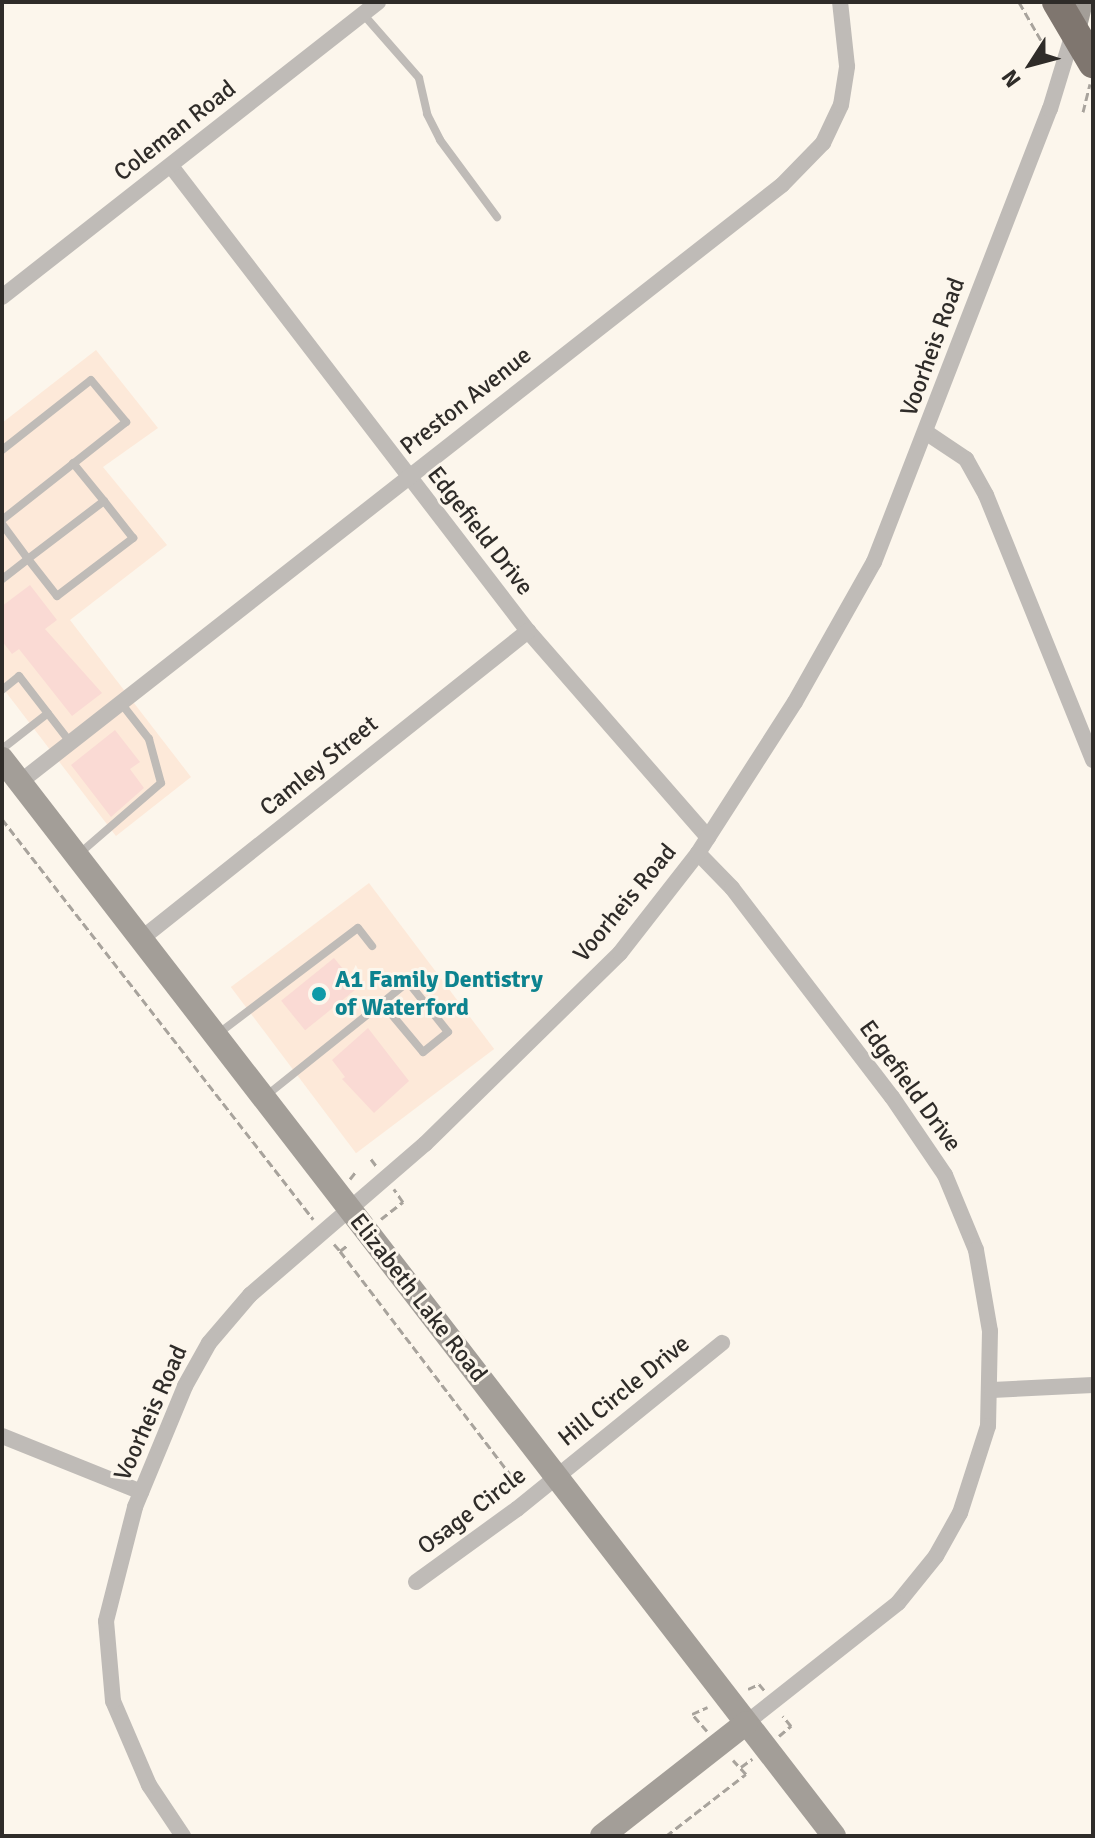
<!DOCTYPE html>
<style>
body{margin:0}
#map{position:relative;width:1095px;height:1838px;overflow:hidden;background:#fcf6ec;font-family:Signika,sans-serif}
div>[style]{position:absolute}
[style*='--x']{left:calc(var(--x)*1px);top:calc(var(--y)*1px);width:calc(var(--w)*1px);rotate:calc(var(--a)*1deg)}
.commercial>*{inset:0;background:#fde9d9;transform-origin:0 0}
.building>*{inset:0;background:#fadad4;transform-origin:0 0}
.path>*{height:3px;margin-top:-1.5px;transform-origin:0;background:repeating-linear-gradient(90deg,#a8a39c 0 8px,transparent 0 12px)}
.lane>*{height:8px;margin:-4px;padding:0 4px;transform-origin:4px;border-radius:4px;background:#bfbbb7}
.street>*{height:16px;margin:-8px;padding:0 8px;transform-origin:8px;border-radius:8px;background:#bfbbb7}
.secondary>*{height:24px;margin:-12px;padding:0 12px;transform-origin:12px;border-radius:12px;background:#a39e98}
.highway>*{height:30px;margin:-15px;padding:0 15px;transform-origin:15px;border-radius:15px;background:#7f766f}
.dots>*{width:22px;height:22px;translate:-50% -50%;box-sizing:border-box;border:4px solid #fcf6ec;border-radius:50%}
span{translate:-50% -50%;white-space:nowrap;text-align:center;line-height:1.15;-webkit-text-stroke:6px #fcf6ec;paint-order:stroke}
.street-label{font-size:24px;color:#2f2c29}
.culture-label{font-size:24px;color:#0d838f;font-weight:700}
.left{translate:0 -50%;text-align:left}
.frame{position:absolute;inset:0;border:4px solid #2f2c29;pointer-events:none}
.north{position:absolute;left:991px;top:24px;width:80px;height:80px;-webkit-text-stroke:6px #fcf6ec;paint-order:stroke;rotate:234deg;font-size:22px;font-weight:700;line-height:32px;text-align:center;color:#2f2c29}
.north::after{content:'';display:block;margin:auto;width:28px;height:36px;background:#2f2c29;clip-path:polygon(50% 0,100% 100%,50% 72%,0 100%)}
</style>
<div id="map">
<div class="commercial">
<div style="clip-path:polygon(96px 350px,158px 428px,103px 467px,167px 545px,70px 620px,191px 777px,116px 836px,2px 687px,2px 423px)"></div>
<div style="left:369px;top:883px;width:208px;height:173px;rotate:53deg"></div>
</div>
<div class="building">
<div style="clip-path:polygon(30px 585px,57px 620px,45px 629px,102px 693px,72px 716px,19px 649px,12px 654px,2px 641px,2px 606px)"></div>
<div style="clip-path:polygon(115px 730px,140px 762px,130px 769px,144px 788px,111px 817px,71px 765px)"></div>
<div style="left:334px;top:958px;width:38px;height:68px;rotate:51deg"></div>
<div style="clip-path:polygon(368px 1028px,409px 1081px,374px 1113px,342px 1079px,345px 1077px,332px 1060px)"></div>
</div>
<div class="path">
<div style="--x:1019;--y:2;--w:46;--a:60.1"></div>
<div style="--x:1083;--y:112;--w:29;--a:-76"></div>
<div style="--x:2;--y:819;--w:507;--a:52.13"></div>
<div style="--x:371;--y:1159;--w:10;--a:53"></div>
<div style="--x:350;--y:1179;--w:11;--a:-52"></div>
<div style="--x:381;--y:1219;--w:28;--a:-38"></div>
<div style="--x:403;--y:1202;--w:16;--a:-125"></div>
<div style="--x:334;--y:1244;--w:9;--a:49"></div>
<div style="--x:340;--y:1251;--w:11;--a:-38"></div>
<div style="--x:340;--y:1251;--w:295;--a:52.7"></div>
<div style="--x:748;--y:1689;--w:12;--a:-24"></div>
<div style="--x:759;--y:1684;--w:8;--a:50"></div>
<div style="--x:707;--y:1731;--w:23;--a:-131"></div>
<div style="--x:692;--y:1714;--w:17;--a:-24"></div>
<div style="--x:779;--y:1736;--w:16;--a:-40"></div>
<div style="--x:791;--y:1726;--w:13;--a:-129"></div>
<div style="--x:741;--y:1767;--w:14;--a:-36"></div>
<div style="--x:666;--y:1836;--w:101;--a:-37.8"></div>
<div style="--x:746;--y:1774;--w:19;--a:-133"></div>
</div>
<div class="lane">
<div style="--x:363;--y:14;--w:85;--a:48.8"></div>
<div style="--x:419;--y:78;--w:37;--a:77"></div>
<div style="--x:427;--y:114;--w:29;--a:63"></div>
<div style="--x:440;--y:140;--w:96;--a:53.5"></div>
<div style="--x:2;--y:450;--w:113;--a:-38.2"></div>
<div style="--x:91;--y:380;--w:55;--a:50.2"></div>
<div style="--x:126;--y:422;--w:158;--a:141.7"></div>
<div style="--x:73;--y:463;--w:49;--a:50.8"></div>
<div style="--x:2;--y:524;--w:44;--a:53.4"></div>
<div style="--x:28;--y:559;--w:47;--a:51.9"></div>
<div style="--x:57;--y:596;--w:96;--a:-37.3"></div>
<div style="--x:133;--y:538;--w:47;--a:-128.1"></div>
<div style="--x:104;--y:501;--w:96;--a:142.7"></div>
<div style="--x:28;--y:559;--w:33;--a:142"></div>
<div style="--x:2;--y:690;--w:22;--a:-39"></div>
<div style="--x:19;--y:676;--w:83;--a:52.3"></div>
<div style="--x:2;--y:749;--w:58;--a:-38"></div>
<div style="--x:80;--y:853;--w:107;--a:-40.8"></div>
<div style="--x:161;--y:783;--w:46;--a:-105.3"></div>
<div style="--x:149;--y:739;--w:46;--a:-127.9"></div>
<div style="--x:219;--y:1033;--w:174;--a:-37.1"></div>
<div style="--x:358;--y:928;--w:23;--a:52"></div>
<div style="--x:267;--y:1095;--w:147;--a:-38.7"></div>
<div style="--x:382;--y:1003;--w:33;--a:-39"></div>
<div style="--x:408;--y:982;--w:64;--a:51.3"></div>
<div style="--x:448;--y:1032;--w:32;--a:141"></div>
<div style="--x:423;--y:1052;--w:64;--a:-129.9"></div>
</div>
<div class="street">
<div style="--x:171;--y:166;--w:586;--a:52.49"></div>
<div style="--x:528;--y:631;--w:274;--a:48.9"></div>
<div style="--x:2;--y:297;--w:478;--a:-38.1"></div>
<div style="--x:927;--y:433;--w:47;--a:33.7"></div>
<div style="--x:966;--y:459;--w:41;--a:60.9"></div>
<div style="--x:986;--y:495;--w:286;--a:68"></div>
<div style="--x:20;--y:782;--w:968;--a:-38.08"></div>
<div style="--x:782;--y:185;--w:59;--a:-45.7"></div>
<div style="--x:823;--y:143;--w:42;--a:-64.7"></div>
<div style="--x:841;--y:105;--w:39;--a:-81"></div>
<div style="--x:847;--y:66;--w:64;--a:-96.2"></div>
<div style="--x:698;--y:853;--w:49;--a:45.8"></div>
<div style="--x:732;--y:888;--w:263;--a:52.6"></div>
<div style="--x:892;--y:1097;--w:94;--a:55.8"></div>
<div style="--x:945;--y:1175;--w:81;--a:67.5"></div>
<div style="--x:976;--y:1250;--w:82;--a:80.2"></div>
<div style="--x:990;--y:1331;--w:95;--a:91.2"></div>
<div style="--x:988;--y:1426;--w:91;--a:107.8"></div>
<div style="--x:960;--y:1513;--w:49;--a:119.2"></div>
<div style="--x:936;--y:1556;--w:60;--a:129"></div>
<div style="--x:898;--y:1603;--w:194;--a:141.7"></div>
<div style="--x:141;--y:939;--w:495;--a:-38.5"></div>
<div style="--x:992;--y:1390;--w:101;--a:-2.8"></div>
<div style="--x:2;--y:1436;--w:150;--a:21.9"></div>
<div style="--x:416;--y:1582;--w:125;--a:-35.9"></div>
<div style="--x:517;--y:1509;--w:264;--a:-39"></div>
<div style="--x:183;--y:1836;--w:61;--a:-123.7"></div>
<div style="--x:149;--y:1785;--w:91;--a:-113.2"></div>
<div style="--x:113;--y:1701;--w:80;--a:-95"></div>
<div style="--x:106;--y:1621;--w:118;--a:-75.7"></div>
<div style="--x:135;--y:1507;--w:131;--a:-67.5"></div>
<div style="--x:185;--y:1386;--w:49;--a:-60.8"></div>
<div style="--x:209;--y:1343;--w:63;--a:-49.5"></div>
<div style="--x:250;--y:1295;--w:231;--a:-40.8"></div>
<div style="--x:425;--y:1144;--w:273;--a:-44.4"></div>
<div style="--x:620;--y:953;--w:127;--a:-52"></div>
<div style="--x:698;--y:853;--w:179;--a:-57.3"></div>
<div style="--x:795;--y:702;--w:161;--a:-60.6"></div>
<div style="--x:874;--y:562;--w:486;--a:-68.8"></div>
<div style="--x:1050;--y:109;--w:83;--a:-73.1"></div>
</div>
<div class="secondary">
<div style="--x:1074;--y:30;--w:29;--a:-76"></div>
<div style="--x:2;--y:759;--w:1361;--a:52.31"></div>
<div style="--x:602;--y:1836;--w:183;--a:-38.1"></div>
</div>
<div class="highway">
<div style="--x:1057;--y:2;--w:71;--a:59.5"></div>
</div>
<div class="dots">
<div style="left:319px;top:994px;background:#0f9aa8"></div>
</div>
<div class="street-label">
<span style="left:175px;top:131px;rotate:-38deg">Coleman Road</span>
<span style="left:933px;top:347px;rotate:-70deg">Voorheis Road</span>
<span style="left:466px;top:401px;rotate:-38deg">Preston Avenue</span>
<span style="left:480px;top:531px;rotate:52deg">Edgefield Drive</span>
<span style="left:319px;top:766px;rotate:-39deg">Camley Street</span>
<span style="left:625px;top:903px;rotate:-50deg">Voorheis Road</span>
<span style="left:910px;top:1086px;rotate:54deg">Edgefield Drive</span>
<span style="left:418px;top:1298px;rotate:52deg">Elizabeth Lake Road</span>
<span style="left:624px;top:1391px;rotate:-39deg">Hill Circle Drive</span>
<span style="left:151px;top:1413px;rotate:-66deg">Voorheis Road</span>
<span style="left:472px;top:1511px;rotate:-37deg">Osage Circle</span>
</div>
<div class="culture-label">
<span class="left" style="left:335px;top:994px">A1 Family Dentistry<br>of Waterford</span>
</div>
<div class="frame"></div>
<div class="north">N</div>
</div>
